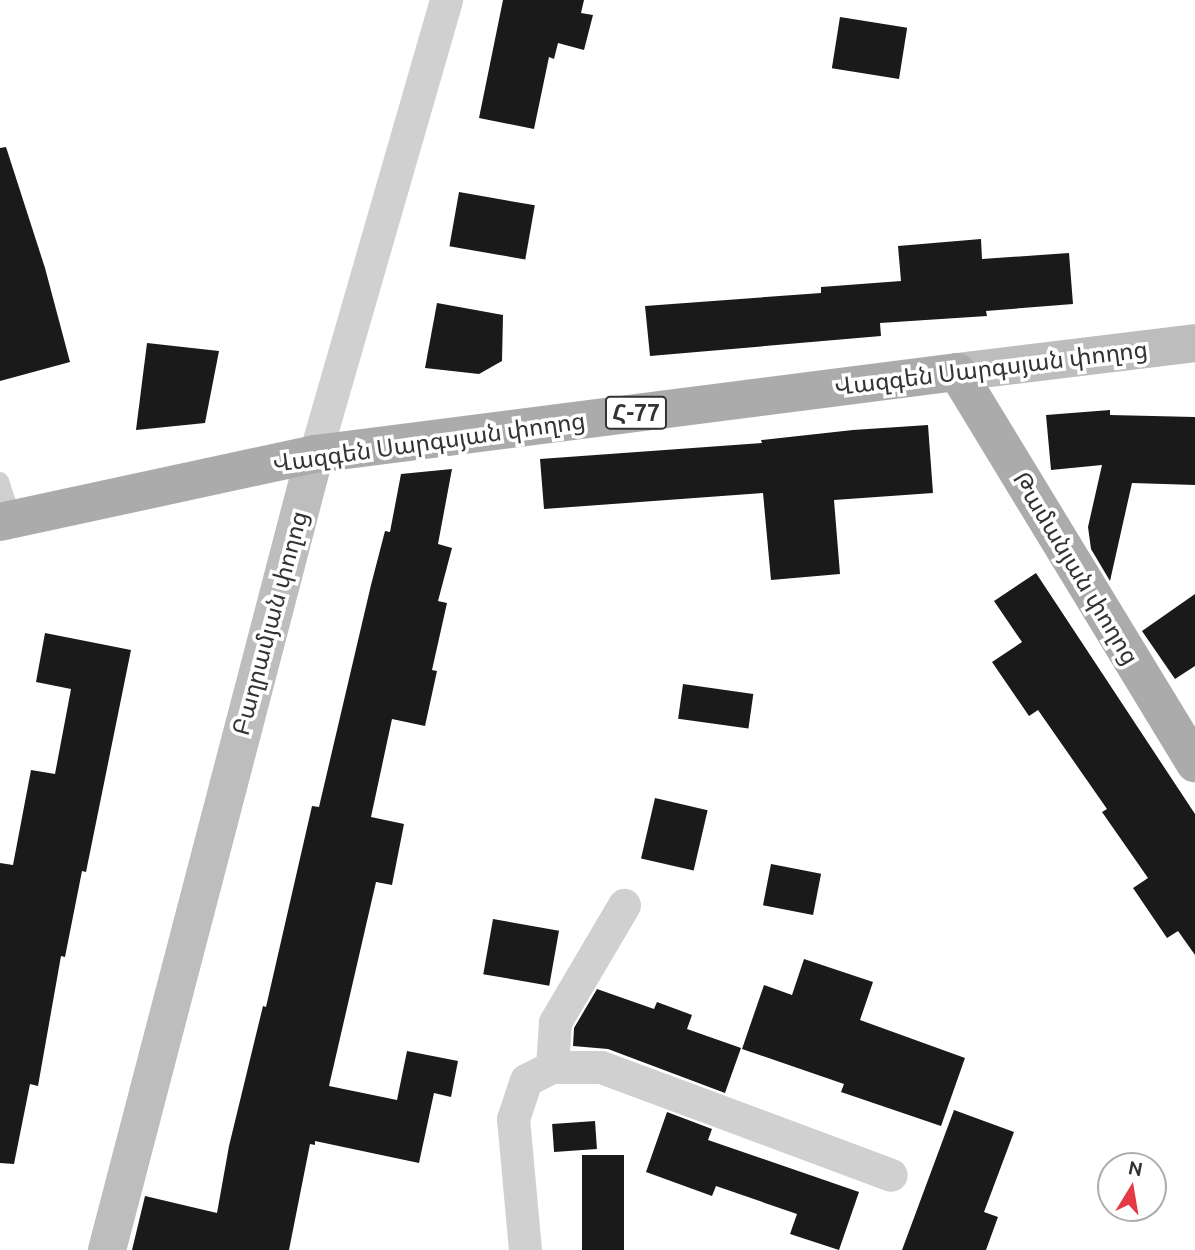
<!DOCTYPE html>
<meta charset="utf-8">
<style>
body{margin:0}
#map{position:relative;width:1195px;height:1250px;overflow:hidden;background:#fff;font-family:Ubuntu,"Noto Sans Armenian",sans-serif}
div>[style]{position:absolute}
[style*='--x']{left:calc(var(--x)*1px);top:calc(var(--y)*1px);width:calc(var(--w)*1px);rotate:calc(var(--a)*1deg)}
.building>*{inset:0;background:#1a1a1a;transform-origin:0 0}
.lane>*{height:18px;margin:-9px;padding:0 9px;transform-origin:9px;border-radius:9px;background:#d0d0d0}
.street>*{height:33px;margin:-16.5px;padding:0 16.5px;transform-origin:16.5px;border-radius:16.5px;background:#d0d0d0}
.secondary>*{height:38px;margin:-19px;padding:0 19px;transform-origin:19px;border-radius:19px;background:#bdbdbd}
.primary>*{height:38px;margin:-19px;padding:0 19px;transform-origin:19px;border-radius:19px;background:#ababab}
span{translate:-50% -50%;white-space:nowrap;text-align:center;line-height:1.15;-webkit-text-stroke:7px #fff;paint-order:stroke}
.shield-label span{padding:2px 5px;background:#fff;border:2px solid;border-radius:5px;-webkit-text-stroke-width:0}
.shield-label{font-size:23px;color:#333;font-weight:700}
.street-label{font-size:24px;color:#333}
.north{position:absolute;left:1097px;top:1152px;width:70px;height:70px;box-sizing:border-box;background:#fff;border:2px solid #adadad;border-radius:50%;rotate:11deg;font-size:19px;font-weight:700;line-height:28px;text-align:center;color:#333}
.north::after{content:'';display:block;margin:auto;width:24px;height:32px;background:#e63946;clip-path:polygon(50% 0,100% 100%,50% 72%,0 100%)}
</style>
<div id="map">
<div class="building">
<div style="clip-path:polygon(503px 0,584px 0,581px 13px,593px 15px,584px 50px,558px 43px,554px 59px,549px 57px,534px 129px,479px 118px)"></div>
<div style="left:840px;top:17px;width:68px;height:52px;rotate:9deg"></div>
<div style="clip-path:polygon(6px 147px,45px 268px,70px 362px,0 381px,0 148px)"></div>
<div style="left:459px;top:192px;width:77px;height:55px;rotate:10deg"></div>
<div style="clip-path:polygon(981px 239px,982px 259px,1069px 253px,1073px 304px,986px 311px,987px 316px,880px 323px,881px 336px,650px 356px,645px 306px,821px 293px,821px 287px,901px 281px,898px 246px)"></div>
<div style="clip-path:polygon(437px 303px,503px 315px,502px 361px,479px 374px,425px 368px)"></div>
<div style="clip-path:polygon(147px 343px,219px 351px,205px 423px,136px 430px)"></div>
<div style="clip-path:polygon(1110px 410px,1110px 415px,1195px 417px,1195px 485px,1132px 483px,1110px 581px,1091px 549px,1088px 527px,1102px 465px,1051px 470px,1046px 415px)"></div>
<div style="clip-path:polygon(928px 425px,933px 493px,834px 500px,840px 574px,771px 580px,763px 493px,544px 509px,540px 459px,762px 443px,761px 440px,853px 430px)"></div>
<div style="clip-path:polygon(452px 469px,438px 544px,452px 548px,438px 601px,447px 603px,432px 670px,437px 671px,425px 726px,392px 719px,371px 817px,404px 824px,392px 885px,376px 882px,329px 1086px,397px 1100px,407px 1051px,458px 1061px,451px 1097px,434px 1093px,419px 1163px,315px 1141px,315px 1145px,310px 1144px,289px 1250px,132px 1250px,145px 1196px,217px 1213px,229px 1146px,263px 1006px,266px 1007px,312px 806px,319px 807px,371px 585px,385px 531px,390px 532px,401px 474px)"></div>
<div style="clip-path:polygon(1036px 573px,1195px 814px,1195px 955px,1178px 931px,1167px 938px,1133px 888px,1148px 878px,1102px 812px,1107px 809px,1038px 710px,1029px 716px,992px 662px,1022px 642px,994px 601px)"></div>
<div style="clip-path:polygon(1195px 594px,1195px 666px,1175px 679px,1142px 631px)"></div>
<div style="clip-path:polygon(45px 633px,131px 650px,86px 872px,82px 871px,65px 957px,61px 956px,38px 1086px,30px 1084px,14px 1164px,0 1163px,0 863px,13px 865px,31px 770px,55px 774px,71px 689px,36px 682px)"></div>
<div style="left:683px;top:684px;width:71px;height:35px;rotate:8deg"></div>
<div style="left:655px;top:798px;width:54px;height:62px;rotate:13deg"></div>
<div style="left:771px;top:864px;width:51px;height:42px;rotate:11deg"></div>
<div style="left:493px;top:919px;width:67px;height:56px;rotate:10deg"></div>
<div style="clip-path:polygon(804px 959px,873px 982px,860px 1020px,965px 1058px,941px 1126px,841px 1092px,844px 1084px,742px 1049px,764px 985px,792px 995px)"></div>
<div style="clip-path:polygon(597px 989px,654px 1009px,657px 1002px,692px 1015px,687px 1029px,741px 1048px,725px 1093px,608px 1049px,573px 1046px,574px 1028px)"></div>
<div style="clip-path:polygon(954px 1110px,1014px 1132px,984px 1212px,998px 1217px,986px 1250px,902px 1250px)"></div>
<div style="clip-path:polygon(667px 1112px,712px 1129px,708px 1140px,859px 1192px,839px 1250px,790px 1234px,797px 1214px,716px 1186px,712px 1196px,646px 1172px)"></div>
<div style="left:595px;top:1121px;width:28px;height:43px;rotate:86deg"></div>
<div style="left:582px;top:1155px;width:42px;height:95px"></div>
</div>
<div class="lane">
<div style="--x:0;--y:481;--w:40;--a:72"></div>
</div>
<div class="street">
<div style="--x:315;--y:454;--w:473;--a:-73.9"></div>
<div style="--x:552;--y:1067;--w:45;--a:-86.2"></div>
<div style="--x:555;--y:1022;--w:136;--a:-59.5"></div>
<div style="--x:525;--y:1250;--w:132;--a:-95.2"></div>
<div style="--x:513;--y:1119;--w:41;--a:-71.6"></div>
<div style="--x:526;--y:1080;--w:29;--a:-27"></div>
<div style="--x:552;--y:1067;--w:49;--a:0"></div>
<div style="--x:601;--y:1067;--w:309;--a:20.4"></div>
</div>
<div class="secondary">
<div style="--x:957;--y:372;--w:240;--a:-6.9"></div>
<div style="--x:107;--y:1250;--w:823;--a:-75.36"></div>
</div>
<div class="primary">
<div style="--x:0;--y:522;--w:322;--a:-12.2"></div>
<div style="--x:315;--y:454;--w:647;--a:-7.28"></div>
<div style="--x:957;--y:372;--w:458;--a:58.7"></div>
</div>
<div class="shield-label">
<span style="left:636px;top:413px">Հ-77</span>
</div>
<div class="street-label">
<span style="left:991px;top:368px;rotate:-7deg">Վազգեն Սարգսյան փողոց</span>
<span style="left:429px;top:442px;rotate:-8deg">Վազգեն Սարգսյան փողոց</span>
<span style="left:1076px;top:568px;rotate:59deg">Թամանյան փողոց</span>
<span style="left:270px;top:623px;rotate:-75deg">Բաղրամյան փողոց</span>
</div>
<div class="north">N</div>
</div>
